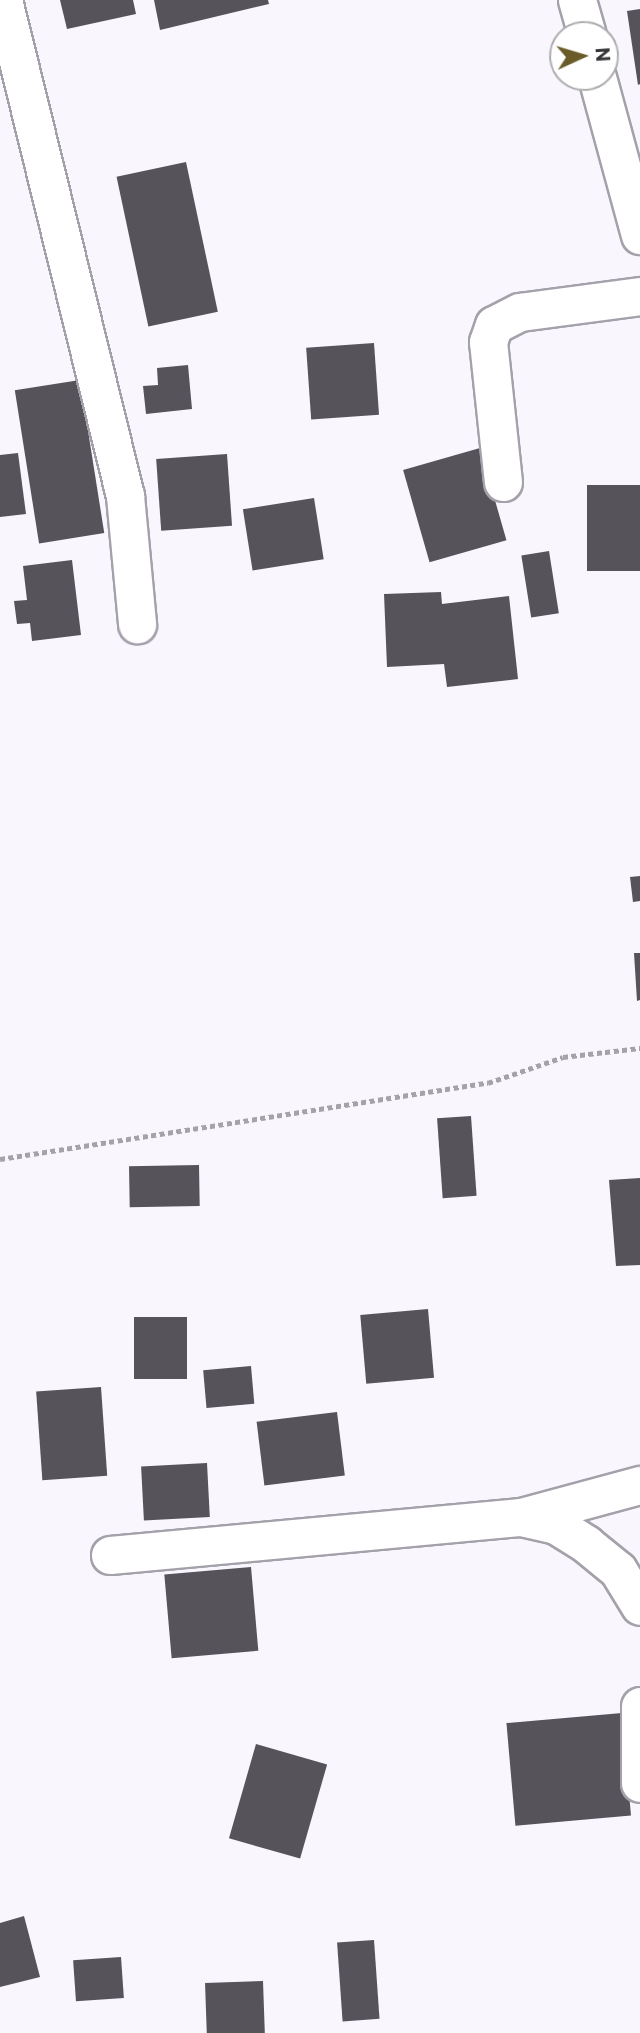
<!DOCTYPE html>
<style>
body{margin:0}
#map{position:relative;width:640px;height:2033px;overflow:hidden;background:#f9f6fe;font-family:Commissioner,sans-serif}
div>[style]{position:absolute}
[style*='--x']{left:calc(var(--x)*1px);top:calc(var(--y)*1px);width:calc(var(--w)*1px);rotate:calc(var(--a)*1deg)}
.building>*{inset:0;background:#56535b;transform-origin:0 0}
.path>*{height:4.5px;margin-top:-2.25px;transform-origin:0;background:repeating-linear-gradient(90deg,#a5a2a8 0 5px,transparent 0 8.5px)}
.roads{filter:drop-shadow(2px 0 #a4a1aa) drop-shadow(-2px 0 #a4a1aa) drop-shadow(0 2px #a4a1aa) drop-shadow(0 -2px #a4a1aa)}
.minor>*{height:37px;margin:-18.5px;padding:0 18.5px;transform-origin:18.5px;border-radius:18.5px;background:#fff}
span{translate:-50% -50%;white-space:nowrap;text-align:center;line-height:1.15;-webkit-text-stroke:7px #fff;paint-order:stroke}
.north{position:absolute;left:549px;top:21px;width:70px;height:70px;box-sizing:border-box;background:#fff;border:2px solid #afaeaf;border-radius:50%;rotate:86deg;font-size:19px;font-weight:700;line-height:28px;text-align:center;color:#363438}
.north::after{content:'';display:block;margin:auto;width:24px;height:32px;background:#6a5c29;clip-path:polygon(50% 0,100% 100%,50% 72%,0 100%)}
</style>
<div id="map">
<div class="building">
<div style="clip-path:polygon(60px 0,133px 0,136px 14px,67px 29px)"></div>
<div style="clip-path:polygon(154px 0,268px 0,269px 4px,160px 30px)"></div>
<div style="clip-path:polygon(640px 9px,640px 84px,638px 85px,627px 11px)"></div>
<div style="left:186px;top:162px;width:153px;height:71px;rotate:78deg"></div>
<div style="left:374px;top:343px;width:72px;height:68px;rotate:86deg"></div>
<div style="clip-path:polygon(188px 365px,192px 409px,146px 414px,143px 386px,158px 385px,157px 368px)"></div>
<div style="left:80px;top:380px;width:155px;height:66px;rotate:81deg"></div>
<div style="left:480px;top:448px;width:96px;height:80px;rotate:74deg"></div>
<div style="clip-path:polygon(18px 453px,26px 514px,0 517px,0 455px)"></div>
<div style="left:227px;top:454px;width:72px;height:71px;rotate:86deg"></div>
<div style="left:640px;top:485px;width:86px;height:53px;rotate:90deg"></div>
<div style="left:314px;top:498px;width:62px;height:72px;rotate:81deg"></div>
<div style="left:549px;top:551px;width:63px;height:28px;rotate:81deg"></div>
<div style="clip-path:polygon(72px 560px,81px 635px,32px 641px,30px 623px,17px 624px,14px 601px,27px 600px,23px 566px)"></div>
<div style="clip-path:polygon(441px 592px,442px 604px,509px 596px,518px 679px,447px 687px,444px 664px,387px 667px,384px 594px)"></div>
<div style="clip-path:polygon(640px 876px,640px 901px,633px 902px,630px 877px)"></div>
<div style="clip-path:polygon(634px 953px,640px 953px,640px 1000px,637px 1001px)"></div>
<div style="left:471px;top:1116px;width:80px;height:34px;rotate:86deg"></div>
<div style="left:199px;top:1165px;width:41px;height:70px;rotate:89deg"></div>
<div style="clip-path:polygon(640px 1178px,640px 1265px,616px 1266px,609px 1180px)"></div>
<div style="left:428px;top:1309px;width:69px;height:68px;rotate:85deg"></div>
<div style="left:134px;top:1317px;width:53px;height:62px"></div>
<div style="left:251px;top:1366px;width:38px;height:48px;rotate:85deg"></div>
<div style="left:101px;top:1387px;width:89px;height:65px;rotate:86deg"></div>
<div style="left:337px;top:1412px;width:64px;height:81px;rotate:83deg"></div>
<div style="left:207px;top:1463px;width:54px;height:66px;rotate:87deg"></div>
<div style="left:251px;top:1567px;width:84px;height:87px;rotate:85deg"></div>
<div style="left:622px;top:1713px;width:103px;height:116px;rotate:85deg"></div>
<div style="left:256px;top:1744px;width:74px;height:98px;rotate:16deg"></div>
<div style="clip-path:polygon(24px 1916px,40px 1977px,0 1987px,0 1923px)"></div>
<div style="left:374px;top:1940px;width:79px;height:37px;rotate:86deg"></div>
<div style="left:121px;top:1957px;width:41px;height:48px;rotate:86deg"></div>
<div style="left:263px;top:1981px;width:52px;height:58px;rotate:88deg"></div>
</div>
<div class="path">
<div style="--x:0;--y:1159;--w:494;--a:-8.9"></div>
<div style="--x:488;--y:1083;--w:79;--a:-19.1"></div>
<div style="--x:563;--y:1057;--w:78;--a:-6.7"></div>
</div>
<div class="roads">
<div class="minor">
<div style="--x:3;--y:0;--w:511;--a:76.18"></div>
<div style="--x:125;--y:496;--w:129;--a:84.6"></div>
<div style="--x:577;--y:0;--w:36;--a:74"></div>
<div style="--x:597;--y:77;--w:164;--a:74.8"></div>
<div style="--x:503;--y:482;--w:141;--a:-96.1"></div>
<div style="--x:488;--y:342;--w:18;--a:-71"></div>
<div style="--x:494;--y:325;--w:29;--a:-27"></div>
<div style="--x:520;--y:312;--w:121;--a:-7.6"></div>
<div style="--x:521;--y:1517;--w:123;--a:-15.1"></div>
<div style="--x:110;--y:1555;--w:413;--a:-5.3"></div>
<div style="--x:521;--y:1517;--w:36;--a:13"></div>
<div style="--x:556;--y:1525;--w:36;--a:32"></div>
<div style="--x:586;--y:1544;--w:41;--a:39.1"></div>
<div style="--x:618;--y:1570;--w:42;--a:58.6"></div>
<div style="--x:640;--y:1706;--w:77;--a:90"></div>
</div>
</div>
<div class="north">N</div>
</div>
